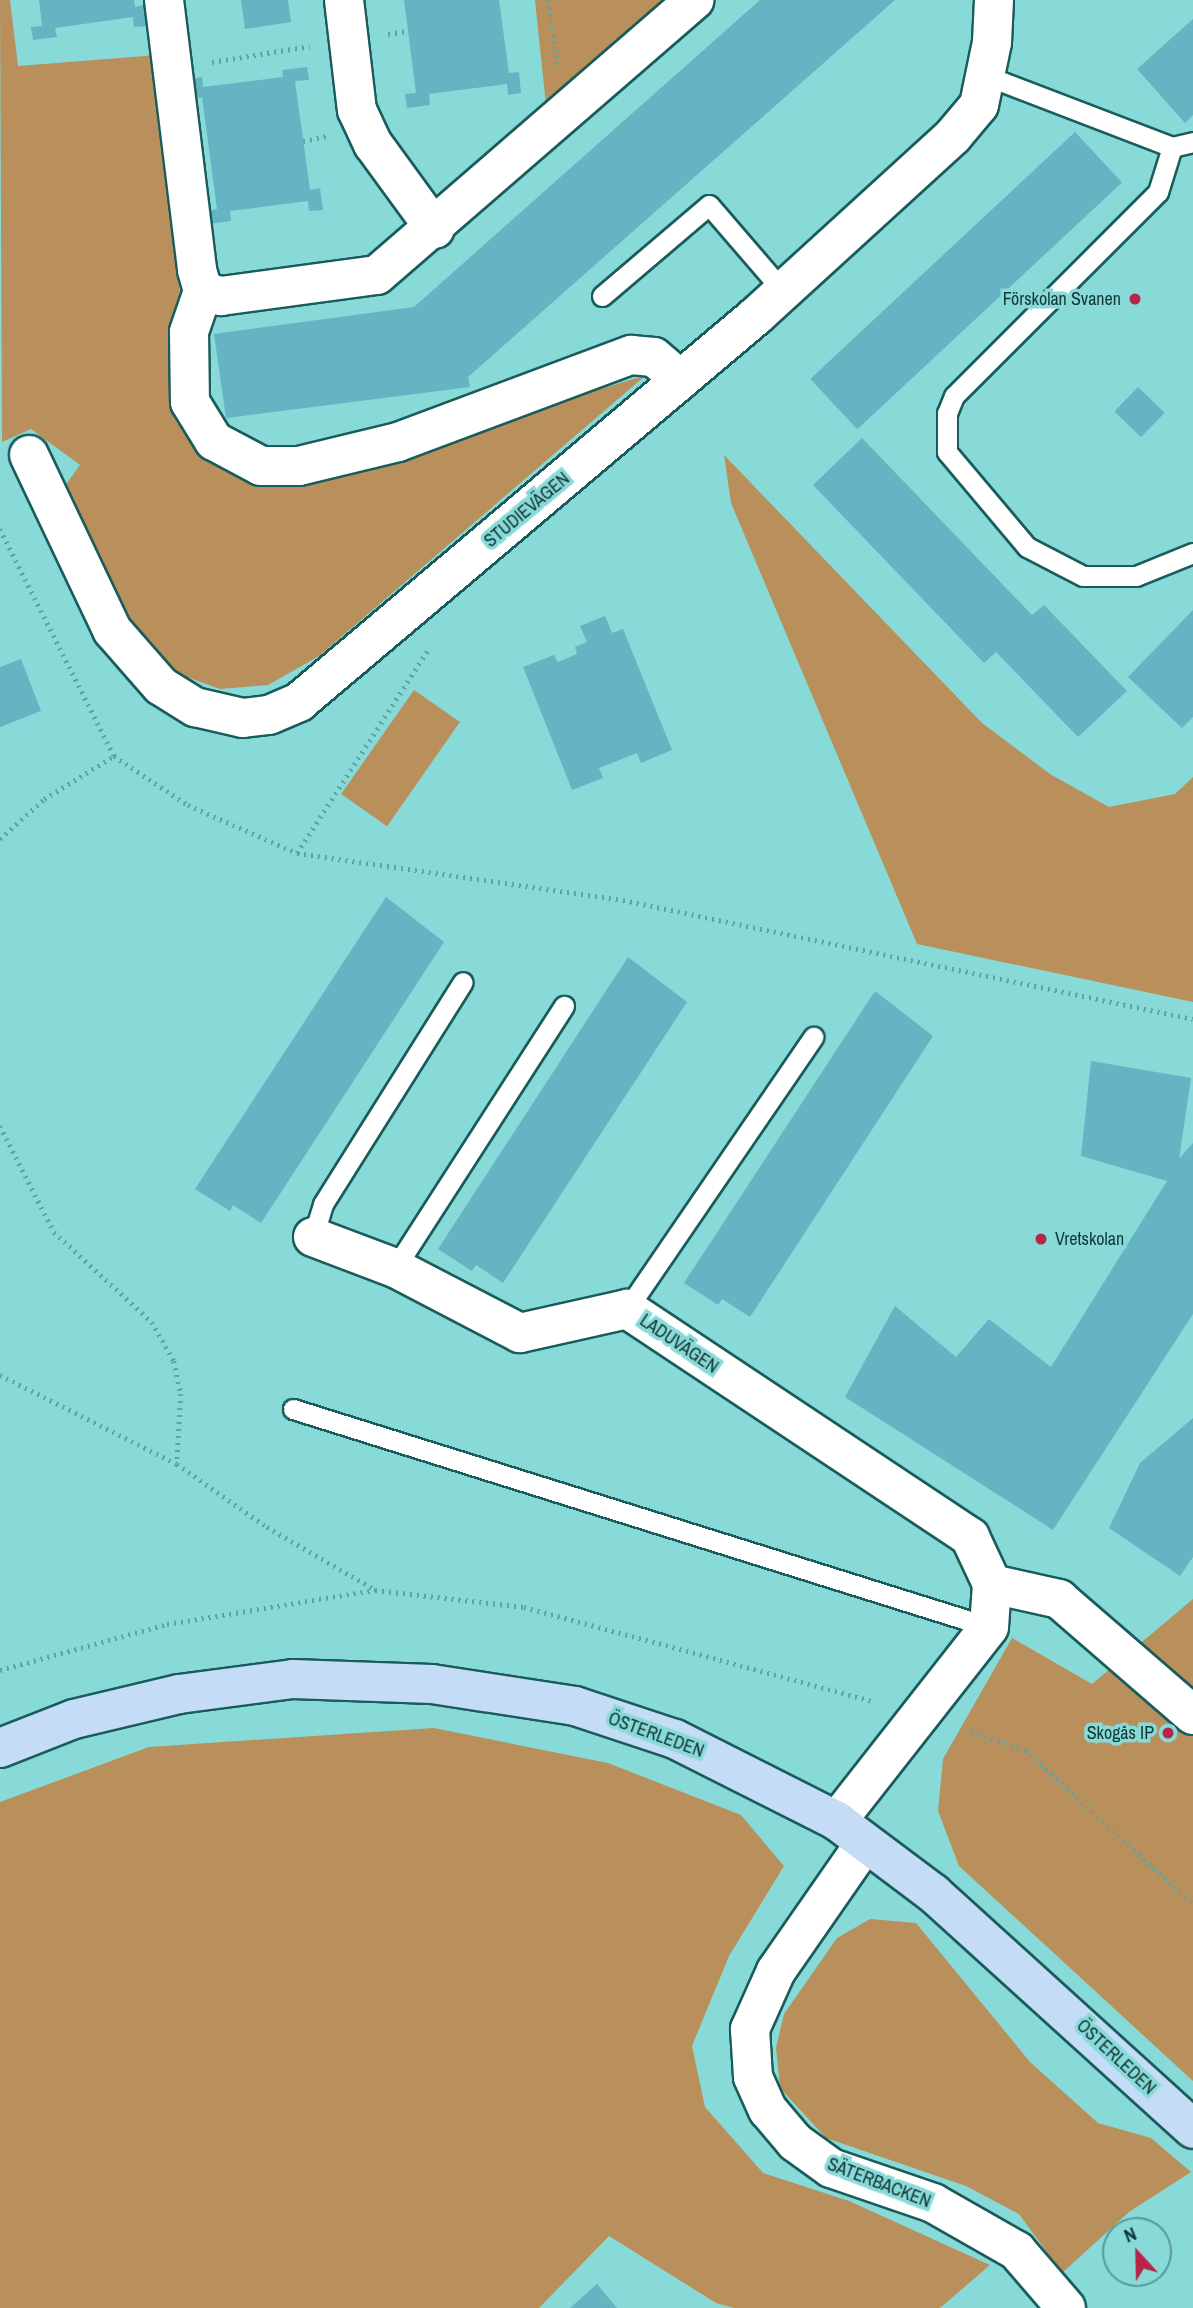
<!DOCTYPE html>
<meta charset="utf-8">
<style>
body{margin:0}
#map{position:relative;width:1193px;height:2308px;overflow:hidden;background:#87dad7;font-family:"Archivo Narrow",sans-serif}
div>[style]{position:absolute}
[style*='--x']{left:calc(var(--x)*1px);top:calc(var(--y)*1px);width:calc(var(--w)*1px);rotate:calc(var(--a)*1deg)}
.green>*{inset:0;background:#b9905b;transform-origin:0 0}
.building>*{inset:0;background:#65b4c4;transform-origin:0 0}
.path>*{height:4.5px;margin-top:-2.25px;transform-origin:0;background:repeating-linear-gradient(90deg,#60a4a1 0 2px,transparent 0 7px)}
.roads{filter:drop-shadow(2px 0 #1a5c5b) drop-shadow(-2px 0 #1a5c5b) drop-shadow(0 2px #1a5c5b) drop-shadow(0 -2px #1a5c5b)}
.lane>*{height:19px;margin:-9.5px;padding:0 9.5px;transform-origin:9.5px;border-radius:9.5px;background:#fff}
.street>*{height:38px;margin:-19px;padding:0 19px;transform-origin:19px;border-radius:19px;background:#fff}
.secondary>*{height:38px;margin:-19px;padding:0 19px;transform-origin:19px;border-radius:19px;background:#c5dcf6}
.dots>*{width:19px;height:19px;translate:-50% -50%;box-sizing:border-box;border:4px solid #87dad7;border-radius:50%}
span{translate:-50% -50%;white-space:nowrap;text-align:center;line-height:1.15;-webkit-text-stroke:7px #87dad7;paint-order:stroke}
.poi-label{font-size:18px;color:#133736}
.right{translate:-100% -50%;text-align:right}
.left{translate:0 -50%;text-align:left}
.street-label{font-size:18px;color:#133736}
.north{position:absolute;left:1102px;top:2217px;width:70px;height:70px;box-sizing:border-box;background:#87dad7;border:2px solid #599997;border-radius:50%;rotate:338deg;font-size:19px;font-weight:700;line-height:28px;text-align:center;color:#133736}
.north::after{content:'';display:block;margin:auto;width:24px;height:32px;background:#b7254a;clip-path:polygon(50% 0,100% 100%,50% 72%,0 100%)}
</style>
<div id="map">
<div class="green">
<div style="clip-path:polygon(0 0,10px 0,18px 66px,158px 55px,180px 294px,171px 396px,176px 421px,193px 445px,216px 464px,242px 478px,297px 486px,382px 467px,489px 424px,646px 375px,319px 656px,268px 685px,220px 689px,176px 673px,123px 614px,62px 490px,80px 465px,31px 429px,2px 442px)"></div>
<div style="clip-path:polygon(535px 0,669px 0,546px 105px)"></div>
<div style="clip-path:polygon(724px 455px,982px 723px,1050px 774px,1109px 807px,1175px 794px,1193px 777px,1193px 1002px,917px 944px,731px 503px)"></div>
<div style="left:414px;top:690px;width:56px;height:127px;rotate:35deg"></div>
<div style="clip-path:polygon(1193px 1599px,1193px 2081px,959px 1866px,938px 1811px,943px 1759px,1012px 1638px,1092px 1684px)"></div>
<div style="clip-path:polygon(434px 1728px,608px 1763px,741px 1815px,784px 1866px,729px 1956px,692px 2046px,705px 2107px,763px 2173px,849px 2201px,990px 2265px,940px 2308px,734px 2308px,716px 2303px,609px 2236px,539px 2308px,0 2308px,0 1802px,149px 1747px)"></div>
<div style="clip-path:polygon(870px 1919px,916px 1923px,1030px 2062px,1098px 2123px,1151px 2138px,1191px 2172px,1129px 2212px,1062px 2273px,1019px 2214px,966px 2186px,826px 2138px,780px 2088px,776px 2048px,784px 2014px,837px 1938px)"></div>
</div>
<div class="building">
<div style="clip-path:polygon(39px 0,134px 0,135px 7px,145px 5px,148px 26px,134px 27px,133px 17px,55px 28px,57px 37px,33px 40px,31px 27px,42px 26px)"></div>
<div style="clip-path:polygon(241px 0,288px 0,291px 22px,245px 29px)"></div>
<div style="clip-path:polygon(404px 0,499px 0,509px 73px,519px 72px,521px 93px,508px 95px,507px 84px,429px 94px,430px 105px,407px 108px,405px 94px,416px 93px)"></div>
<div style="clip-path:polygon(760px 0,895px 0,468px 377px,470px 387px,226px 418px,214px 334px,414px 307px)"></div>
<div style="clip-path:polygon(1193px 19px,1193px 115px,1185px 123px,1137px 69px)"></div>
<div style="clip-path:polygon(307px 67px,309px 80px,295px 81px,310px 190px,320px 188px,323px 210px,309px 211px,308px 201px,230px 211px,231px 221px,208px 224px,206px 211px,217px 209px,202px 97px,193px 99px,190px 79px,202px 77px,203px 87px,283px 77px,282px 70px)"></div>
<div style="left:1075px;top:132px;width:69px;height:362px;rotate:47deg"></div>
<div style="left:1138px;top:387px;width:37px;height:34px;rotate:44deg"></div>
<div style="clip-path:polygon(862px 438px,1032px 615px,1044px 605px,1127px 691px,1078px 737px,996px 652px,984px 663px,813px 485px)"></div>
<div style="clip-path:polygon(1193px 610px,1193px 717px,1182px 728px,1128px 677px)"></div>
<div style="clip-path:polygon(605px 616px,612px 633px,623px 629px,672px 750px,641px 763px,637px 753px,599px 768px,603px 778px,572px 790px,523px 667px,554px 655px,558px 662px,577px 654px,575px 647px,587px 642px,580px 626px)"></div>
<div style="clip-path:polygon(21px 659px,41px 711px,0 727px,0 667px)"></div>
<div style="clip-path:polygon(386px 897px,444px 942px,261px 1223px,233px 1205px,230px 1211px,195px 1189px)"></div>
<div style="clip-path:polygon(628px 957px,687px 1002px,503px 1283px,476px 1265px,472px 1271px,438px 1249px)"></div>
<div style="clip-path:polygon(875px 991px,933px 1036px,750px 1317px,722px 1299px,718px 1305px,684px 1283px)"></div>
<div style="clip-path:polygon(1091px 1061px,1191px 1078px,1179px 1159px,1193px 1143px,1193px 1314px,1053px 1530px,845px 1397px,895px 1306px,956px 1357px,989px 1319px,1051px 1367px,1167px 1181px,1081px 1156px)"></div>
<div style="clip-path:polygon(1193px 1418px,1193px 1557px,1180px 1576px,1109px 1528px,1140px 1463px)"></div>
<div style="clip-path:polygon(597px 2284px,617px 2308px,570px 2308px)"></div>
</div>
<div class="path">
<div style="--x:548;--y:0;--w:66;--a:81.3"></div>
<div style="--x:388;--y:34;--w:20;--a:-9"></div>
<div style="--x:212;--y:62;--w:99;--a:-9.3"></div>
<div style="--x:303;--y:141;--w:25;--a:-12"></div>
<div style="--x:0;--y:529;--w:254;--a:63.3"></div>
<div style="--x:114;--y:756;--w:89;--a:33.5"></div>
<div style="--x:188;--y:805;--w:119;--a:23.8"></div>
<div style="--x:297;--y:853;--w:329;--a:8.2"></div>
<div style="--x:623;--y:900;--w:582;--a:11.79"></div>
<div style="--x:0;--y:839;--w:59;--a:-42.3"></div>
<div style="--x:44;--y:799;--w:82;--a:-31.6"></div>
<div style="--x:297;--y:853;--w:244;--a:-57.2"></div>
<div style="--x:0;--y:1126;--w:119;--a:63"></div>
<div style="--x:54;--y:1232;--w:133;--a:42.6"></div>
<div style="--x:152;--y:1322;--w:45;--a:60.6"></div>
<div style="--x:174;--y:1361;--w:34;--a:78"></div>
<div style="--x:181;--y:1394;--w:70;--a:93.3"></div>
<div style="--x:0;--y:1375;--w:198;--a:26.7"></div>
<div style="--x:177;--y:1464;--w:110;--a:35"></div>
<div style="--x:267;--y:1527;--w:124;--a:30.1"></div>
<div style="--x:0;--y:1670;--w:173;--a:-15.4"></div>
<div style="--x:167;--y:1624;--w:211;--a:-9.3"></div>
<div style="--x:375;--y:1590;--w:150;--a:6.5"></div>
<div style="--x:524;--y:1607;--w:364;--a:15.1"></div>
<div style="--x:971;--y:1732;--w:57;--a:18.4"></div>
<div style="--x:1025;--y:1750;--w:228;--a:42.5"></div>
</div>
<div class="roads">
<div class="lane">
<div style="--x:987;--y:76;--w:198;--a:21"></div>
<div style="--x:1172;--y:147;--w:47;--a:107.3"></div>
<div style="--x:1158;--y:192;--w:288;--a:135"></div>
<div style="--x:954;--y:396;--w:18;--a:112"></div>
<div style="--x:947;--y:413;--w:39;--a:90"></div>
<div style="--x:947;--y:452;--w:124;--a:49.9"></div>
<div style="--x:1027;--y:547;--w:63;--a:27.4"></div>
<div style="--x:1083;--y:576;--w:53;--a:0"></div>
<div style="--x:1136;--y:576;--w:61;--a:-22"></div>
<div style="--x:1172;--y:147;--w:22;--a:-13"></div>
<div style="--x:602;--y:296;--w:140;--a:-40.4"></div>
<div style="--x:709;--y:205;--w:113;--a:49.3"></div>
<div style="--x:313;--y:1237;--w:34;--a:-73"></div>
<div style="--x:323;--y:1204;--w:262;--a:-57.8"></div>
<div style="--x:395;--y:1268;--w:312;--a:-57.2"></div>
<div style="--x:627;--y:1309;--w:330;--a:-55.6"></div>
<div style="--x:293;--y:1409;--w:729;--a:17.39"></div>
</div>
<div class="street">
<div style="--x:164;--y:0;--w:272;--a:83"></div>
<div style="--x:197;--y:270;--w:22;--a:74"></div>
<div style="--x:203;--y:291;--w:19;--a:16"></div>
<div style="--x:221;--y:296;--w:157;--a:-7.7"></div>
<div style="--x:377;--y:275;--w:420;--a:-40.9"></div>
<div style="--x:344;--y:0;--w:111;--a:83.3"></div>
<div style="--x:357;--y:110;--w:38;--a:65"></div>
<div style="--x:373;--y:144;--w:105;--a:53.9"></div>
<div style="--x:203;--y:291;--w:43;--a:108.9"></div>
<div style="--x:189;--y:332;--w:70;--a:89.2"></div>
<div style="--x:190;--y:402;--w:46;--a:58.4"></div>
<div style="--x:214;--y:441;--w:53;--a:28"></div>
<div style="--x:261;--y:466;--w:38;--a:0"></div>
<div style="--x:299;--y:466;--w:102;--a:-13.6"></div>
<div style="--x:398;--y:442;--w:249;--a:-20.5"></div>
<div style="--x:631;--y:355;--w:23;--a:5"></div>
<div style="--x:654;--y:357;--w:35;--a:41"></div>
<div style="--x:29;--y:455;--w:194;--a:64.6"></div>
<div style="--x:112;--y:630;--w:74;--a:48.8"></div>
<div style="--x:161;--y:686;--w:40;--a:32"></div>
<div style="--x:195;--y:707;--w:49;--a:12.9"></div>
<div style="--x:243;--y:718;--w:26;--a:-7"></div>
<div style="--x:269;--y:715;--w:33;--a:-23"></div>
<div style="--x:299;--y:702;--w:598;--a:-40.19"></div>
<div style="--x:756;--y:316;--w:267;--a:-42.4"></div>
<div style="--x:953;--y:136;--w:40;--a:-50"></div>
<div style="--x:979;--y:105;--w:64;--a:-78.3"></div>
<div style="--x:992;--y:42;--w:42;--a:-87.3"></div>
<div style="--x:313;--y:1237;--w:88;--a:20.7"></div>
<div style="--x:395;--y:1268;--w:141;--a:27.5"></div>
<div style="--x:520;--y:1333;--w:110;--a:-12.6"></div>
<div style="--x:627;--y:1309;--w:412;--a:33.6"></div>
<div style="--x:970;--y:1537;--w:52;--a:64.9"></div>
<div style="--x:837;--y:1821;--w:246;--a:-51.9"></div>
<div style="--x:989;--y:1627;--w:43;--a:-86"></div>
<div style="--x:992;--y:1584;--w:69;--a:12.6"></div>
<div style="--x:1059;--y:1599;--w:177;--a:40.9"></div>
<div style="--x:865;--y:1843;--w:156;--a:124.8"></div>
<div style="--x:776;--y:1971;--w:64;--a:114.1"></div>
<div style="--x:750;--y:2029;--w:48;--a:86.4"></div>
<div style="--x:753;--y:2077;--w:36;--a:66"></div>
<div style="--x:768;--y:2110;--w:42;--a:49.8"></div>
<div style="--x:795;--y:2142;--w:44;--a:35.8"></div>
<div style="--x:831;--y:2168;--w:108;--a:18.9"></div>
<div style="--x:933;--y:2203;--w:97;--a:29.7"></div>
<div style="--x:1017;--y:2251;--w:75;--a:49.3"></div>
</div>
<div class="secondary">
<div style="--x:0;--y:1748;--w:79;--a:-21.4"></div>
<div style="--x:74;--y:1719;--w:108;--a:-13.4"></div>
<div style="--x:179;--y:1694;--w:115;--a:-7.5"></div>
<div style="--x:293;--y:1679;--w:139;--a:2.1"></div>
<div style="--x:432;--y:1684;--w:145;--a:8.7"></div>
<div style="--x:575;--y:1706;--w:105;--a:18.3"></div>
<div style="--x:675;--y:1739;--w:182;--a:26.8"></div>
<div style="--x:837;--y:1821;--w:120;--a:36.9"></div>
<div style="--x:933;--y:1893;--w:351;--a:42.2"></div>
</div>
</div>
<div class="dots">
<div style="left:1135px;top:299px;background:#b7254a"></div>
<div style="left:1041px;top:1239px;background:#b7254a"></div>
<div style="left:1168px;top:1733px;background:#b7254a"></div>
</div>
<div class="poi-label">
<span class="right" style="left:1121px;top:299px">Förskolan Svanen</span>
<span class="left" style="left:1055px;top:1239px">Vretskolan</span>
<span class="right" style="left:1154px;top:1733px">Skogås IP</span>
</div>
<div class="street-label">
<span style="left:527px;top:510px;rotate:-40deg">STUDIEVÄGEN</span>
<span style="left:679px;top:1344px;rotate:34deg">LADUVÄGEN</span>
<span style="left:656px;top:1735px;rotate:20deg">ÖSTERLEDEN</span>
<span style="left:1116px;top:2057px;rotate:43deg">ÖSTERLEDEN</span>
<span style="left:879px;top:2183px;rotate:21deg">SÄTERBACKEN</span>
</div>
<div class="north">N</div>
</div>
